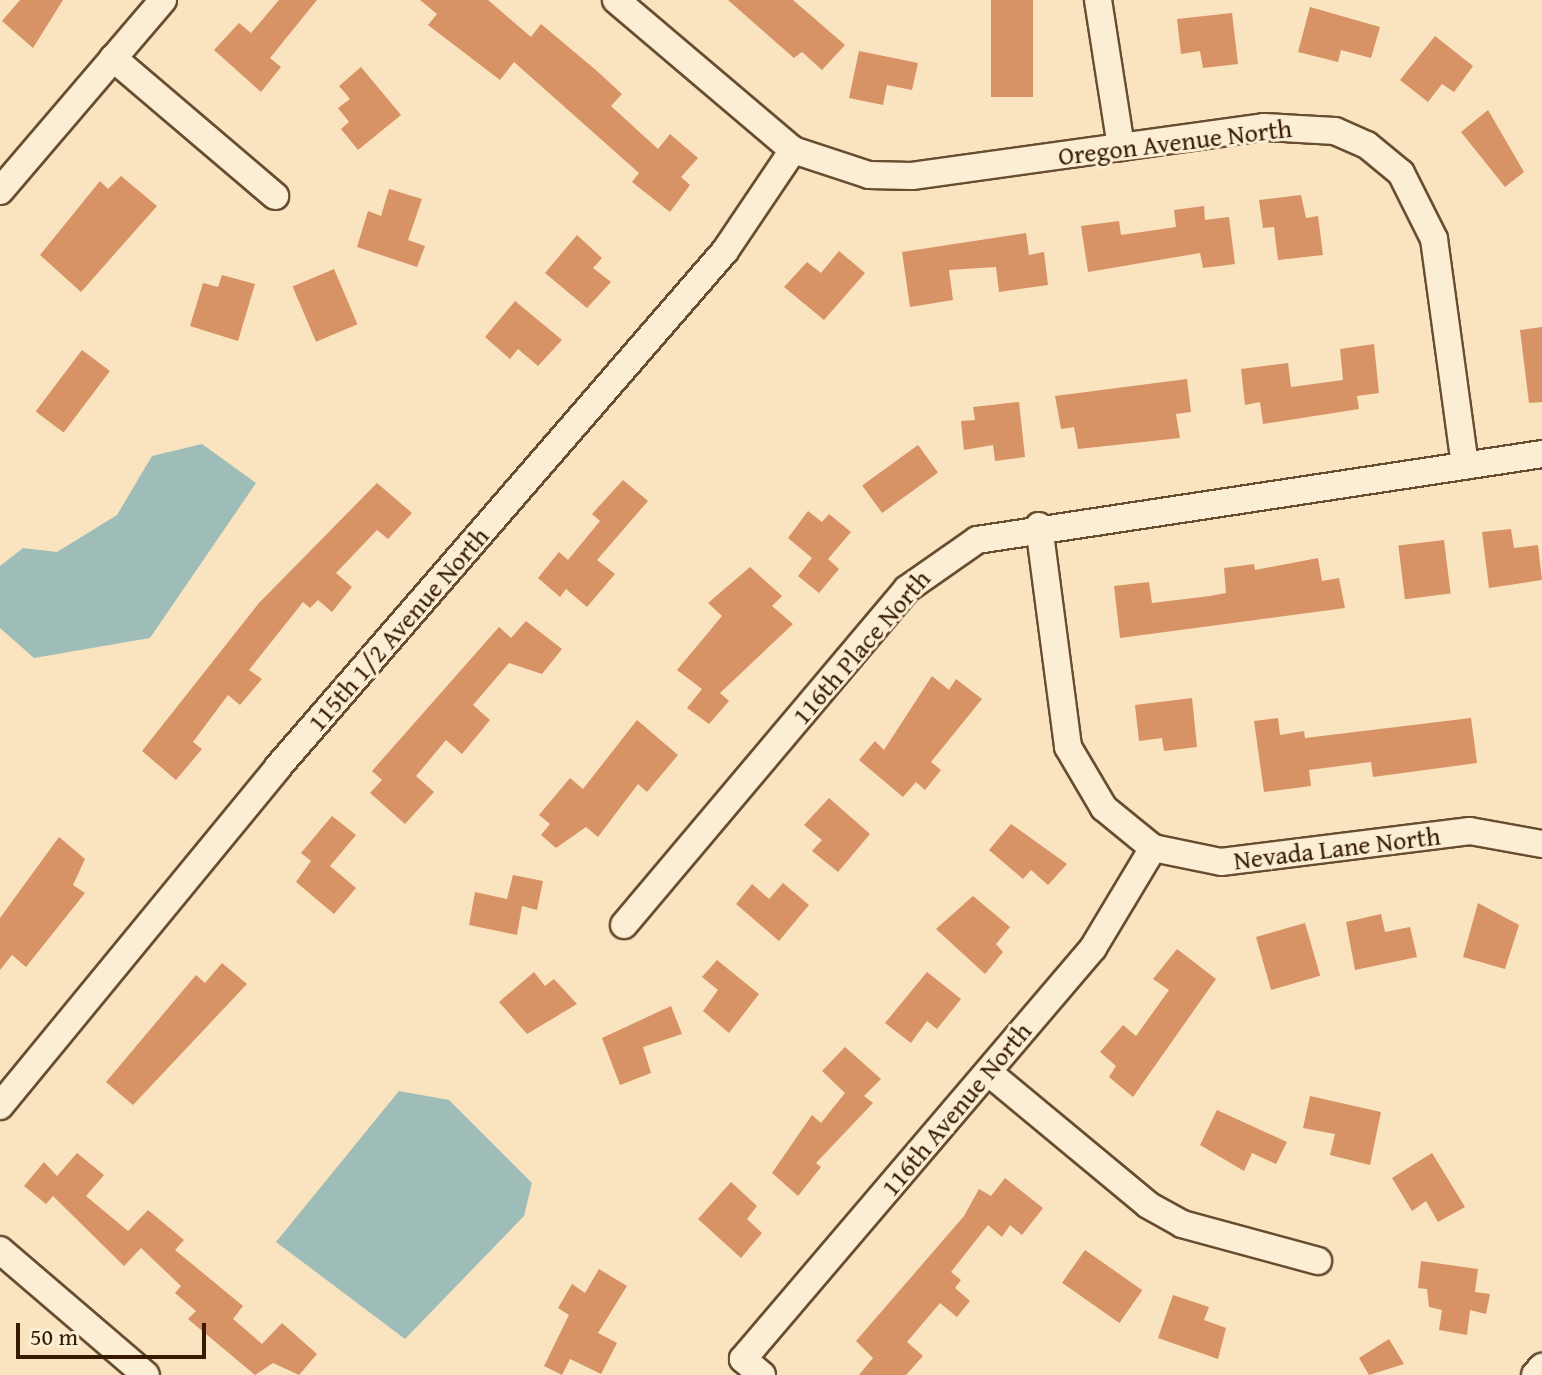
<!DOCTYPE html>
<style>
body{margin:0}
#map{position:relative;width:1542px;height:1375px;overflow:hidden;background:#fae3bf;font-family:"Gentium Book Plus",serif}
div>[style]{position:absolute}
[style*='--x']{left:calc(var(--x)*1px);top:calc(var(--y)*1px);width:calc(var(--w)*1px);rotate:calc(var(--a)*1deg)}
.water>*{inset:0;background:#9fbdb8}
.building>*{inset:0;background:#d79266;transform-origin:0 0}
.roads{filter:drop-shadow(2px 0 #684d30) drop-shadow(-2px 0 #684d30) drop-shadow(0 2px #684d30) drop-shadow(0 -2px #684d30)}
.minor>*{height:26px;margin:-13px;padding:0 13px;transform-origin:13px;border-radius:13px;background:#fcedd5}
span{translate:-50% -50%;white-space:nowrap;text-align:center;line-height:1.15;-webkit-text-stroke:6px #fcedd5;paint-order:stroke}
.street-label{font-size:26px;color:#371b00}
.scale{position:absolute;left:16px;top:1323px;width:190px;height:36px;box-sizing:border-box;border:4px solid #371b00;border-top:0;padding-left:10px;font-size:24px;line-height:28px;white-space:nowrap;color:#371b00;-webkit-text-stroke:6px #fcedd5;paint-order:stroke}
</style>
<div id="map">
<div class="water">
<div style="clip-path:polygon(202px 444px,256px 483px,150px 638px,34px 658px,0 628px,0 566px,23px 548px,57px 552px,117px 515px,152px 456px)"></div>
<div style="clip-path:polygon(399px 1091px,449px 1100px,532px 1183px,524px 1216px,405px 1339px,276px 1242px)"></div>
</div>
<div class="building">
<div style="clip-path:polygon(20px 0,63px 0,33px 48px,2px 21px)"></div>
<div style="clip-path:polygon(279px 0,317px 0,270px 58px,281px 67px,261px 92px,214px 50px,239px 23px,251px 33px)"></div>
<div style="clip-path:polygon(420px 0,488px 0,531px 37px,541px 24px,597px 71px,622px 94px,611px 106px,658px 149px,670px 134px,698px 158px,681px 177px,690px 185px,670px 212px,632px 182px,639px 173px,514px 62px,500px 80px,428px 25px,437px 14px)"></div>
<div style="clip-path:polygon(728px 0,793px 0,845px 45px,822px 70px,802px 52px,794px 58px)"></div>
<div style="left:991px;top:0;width:42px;height:97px"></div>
<div style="clip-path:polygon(1310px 7px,1380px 27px,1371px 58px,1341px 50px,1338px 62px,1298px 52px)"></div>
<div style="clip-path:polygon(1232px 13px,1238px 64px,1203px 68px,1200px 51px,1181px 54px,1177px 19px)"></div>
<div style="clip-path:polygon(1435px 36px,1473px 66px,1454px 92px,1442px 84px,1428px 102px,1400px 80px)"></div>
<div style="clip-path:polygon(859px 51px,918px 63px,912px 90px,887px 85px,883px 105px,849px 98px)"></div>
<div style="clip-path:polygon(361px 67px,401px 115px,358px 150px,341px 129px,349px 122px,338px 108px,350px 99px,339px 86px)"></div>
<div style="clip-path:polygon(1488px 110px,1524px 172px,1505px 187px,1461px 132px)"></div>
<div style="clip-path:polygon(121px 176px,157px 206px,81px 292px,40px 255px,100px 181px,108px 189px)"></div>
<div style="clip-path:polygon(389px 189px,422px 199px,408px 240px,425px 246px,417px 267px,357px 247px,368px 211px,381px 216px)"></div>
<div style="clip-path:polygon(1301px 195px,1306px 218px,1318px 216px,1323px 255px,1278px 260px,1274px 227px,1263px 228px,1259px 200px)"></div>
<div style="clip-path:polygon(1204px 206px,1205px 220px,1229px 217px,1235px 264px,1203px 268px,1200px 253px,1088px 272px,1081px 226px,1119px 221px,1121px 235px,1176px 227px,1174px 210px)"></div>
<div style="clip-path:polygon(1026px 233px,1029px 255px,1044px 252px,1048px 285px,999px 292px,996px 267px,949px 270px,953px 300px,910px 307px,902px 252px)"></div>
<div style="clip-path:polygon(577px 235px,602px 258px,593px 268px,611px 282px,587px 308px,545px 273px)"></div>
<div style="clip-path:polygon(839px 251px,865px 273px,824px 320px,784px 287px,807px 262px,821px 273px)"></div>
<div style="left:334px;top:269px;width:60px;height:45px;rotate:67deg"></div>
<div style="clip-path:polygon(222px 275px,255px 284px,238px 341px,190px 326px,203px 283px,218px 287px)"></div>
<div style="clip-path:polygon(515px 301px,562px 340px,538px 366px,518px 349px,510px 359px,485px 337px)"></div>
<div style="clip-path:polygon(1542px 327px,1542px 402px,1529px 403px,1520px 330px)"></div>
<div style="clip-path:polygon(1374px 344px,1379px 393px,1357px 396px,1359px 409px,1263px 424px,1260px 402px,1245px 405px,1241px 369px,1288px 363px,1291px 387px,1343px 380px,1340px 349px)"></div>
<div style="left:82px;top:350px;width:35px;height:77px;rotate:37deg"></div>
<div style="clip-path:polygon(1187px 379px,1191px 412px,1176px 414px,1180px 438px,1078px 449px,1074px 427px,1061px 429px,1055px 396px)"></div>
<div style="clip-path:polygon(1019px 402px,1025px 457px,995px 461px,993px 445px,964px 450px,961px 421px,975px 420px,973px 407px)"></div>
<div style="left:918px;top:445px;width:34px;height:69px;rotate:54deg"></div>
<div style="clip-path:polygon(623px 480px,648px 501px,597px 560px,615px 574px,587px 607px,566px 589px,560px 597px,538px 578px,559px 552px,568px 560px,600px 521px,592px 514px)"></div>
<div style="clip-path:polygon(377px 483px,412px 513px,388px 539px,377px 530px,336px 573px,352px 587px,332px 612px,318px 600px,310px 608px,303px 602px,249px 670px,262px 679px,240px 705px,228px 695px,193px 742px,202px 749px,176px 780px,142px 751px,259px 603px)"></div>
<div style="clip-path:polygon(808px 511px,822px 522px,829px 514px,851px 532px,828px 559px,839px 569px,819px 593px,798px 576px,812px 558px,788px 538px)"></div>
<div style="clip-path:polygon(1511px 529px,1514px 548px,1538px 545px,1542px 580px,1489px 588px,1482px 532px)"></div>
<div style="left:1444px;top:540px;width:54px;height:46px;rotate:83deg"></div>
<div style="clip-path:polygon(1318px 558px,1322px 581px,1339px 578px,1345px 608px,1120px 638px,1114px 586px,1149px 582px,1152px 603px,1210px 596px,1226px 593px,1224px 568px,1254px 564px,1255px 570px)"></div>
<div style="clip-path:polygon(750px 567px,782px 596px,772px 606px,793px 624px,720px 693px,729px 701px,709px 724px,687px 708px,702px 689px,677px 670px,722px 616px,708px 603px)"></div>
<div style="clip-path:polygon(526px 621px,562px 649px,542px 674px,509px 663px,473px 705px,490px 720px,462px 754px,446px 740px,416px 776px,434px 792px,405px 824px,370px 793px,382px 780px,372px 771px,499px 627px,511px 638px)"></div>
<div style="clip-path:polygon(932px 676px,949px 690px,956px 679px,982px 699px,931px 762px,941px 770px,925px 790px,916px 782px,903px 797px,859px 760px,875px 741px,884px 750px)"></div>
<div style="clip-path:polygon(1192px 698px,1197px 747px,1164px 751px,1162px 738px,1139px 741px,1135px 705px)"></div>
<div style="clip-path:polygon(1278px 718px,1280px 735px,1304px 731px,1305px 738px,1471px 718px,1477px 763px,1373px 777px,1371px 762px,1309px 770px,1311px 786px,1264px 792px,1254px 721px)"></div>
<div style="clip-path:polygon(637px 720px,678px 755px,647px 792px,638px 784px,598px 837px,586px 827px,556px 848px,541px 835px,550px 824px,539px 815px,570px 778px,583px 789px)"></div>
<div style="clip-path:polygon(829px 798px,870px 834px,838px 872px,812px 851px,822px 840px,804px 825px)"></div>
<div style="clip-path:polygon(332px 816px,356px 835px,330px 866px,356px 888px,334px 914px,296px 882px,311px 861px,301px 853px)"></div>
<div style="clip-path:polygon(1011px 824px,1067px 864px,1048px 885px,1031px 870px,1023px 879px,989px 850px)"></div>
<div style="clip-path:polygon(59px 837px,85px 859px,73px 885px,85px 893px,26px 967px,12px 955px,0 970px,0 918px)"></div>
<div style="clip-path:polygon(513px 875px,543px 881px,537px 910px,522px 906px,517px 935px,469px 925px,475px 892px,507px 899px)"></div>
<div style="clip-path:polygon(783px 883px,809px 905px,779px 941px,736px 904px,752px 884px,769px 899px)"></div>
<div style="clip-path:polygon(973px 896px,1010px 927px,996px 944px,1003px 952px,985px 974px,936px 929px)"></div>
<div style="clip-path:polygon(1478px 903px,1519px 925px,1505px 969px,1463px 957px)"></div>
<div style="clip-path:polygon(1381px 914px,1385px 932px,1410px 927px,1417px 957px,1355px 970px,1346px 922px)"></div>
<div style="left:1305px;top:923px;width:55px;height:51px;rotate:74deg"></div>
<div style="clip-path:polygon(1177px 949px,1216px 979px,1133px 1097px,1109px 1077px,1116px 1066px,1100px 1052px,1123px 1025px,1136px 1036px,1169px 990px,1153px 979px)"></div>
<div style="clip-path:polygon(717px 960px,759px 994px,729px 1033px,703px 1011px,718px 990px,702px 977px)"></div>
<div style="clip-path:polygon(222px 963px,247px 984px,133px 1105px,106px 1082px,196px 975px,205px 983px)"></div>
<div style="clip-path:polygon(534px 972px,545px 986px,554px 979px,577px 1004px,527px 1034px,499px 1002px)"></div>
<div style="clip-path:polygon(927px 972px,961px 999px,937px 1029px,927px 1021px,911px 1043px,885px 1023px)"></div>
<div style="clip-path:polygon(671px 1006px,682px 1034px,643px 1047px,651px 1073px,620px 1085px,602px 1038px)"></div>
<div style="clip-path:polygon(845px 1047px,881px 1079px,864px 1096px,873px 1103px,816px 1163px,821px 1167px,798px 1196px,772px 1173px,812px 1115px,821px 1123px,845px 1093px,822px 1071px)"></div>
<div style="clip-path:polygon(1310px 1096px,1381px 1112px,1370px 1165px,1330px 1155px,1335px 1134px,1303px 1128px)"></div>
<div style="clip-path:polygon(1217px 1110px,1287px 1142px,1276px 1164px,1252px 1153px,1244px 1171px,1200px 1145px)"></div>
<div style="clip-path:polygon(77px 1153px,104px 1175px,86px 1196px,128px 1231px,148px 1210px,184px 1240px,175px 1250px,243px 1306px,233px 1319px,262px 1344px,282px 1323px,317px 1354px,299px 1375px,273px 1363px,255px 1375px,188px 1319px,196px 1311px,175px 1293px,181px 1286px,141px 1248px,124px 1266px,53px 1196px,46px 1204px,24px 1186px,44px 1162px,57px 1176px)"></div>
<div style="clip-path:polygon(1432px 1153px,1465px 1207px,1438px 1222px,1426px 1201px,1412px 1211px,1392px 1178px)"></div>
<div style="clip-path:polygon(1005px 1178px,1043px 1208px,1022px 1235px,1010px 1225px,1002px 1237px,988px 1225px,951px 1272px,961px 1280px,955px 1288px,970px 1301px,957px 1317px,940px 1303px,907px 1342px,923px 1356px,906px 1375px,859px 1375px,873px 1358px,856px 1341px,964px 1216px,979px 1189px,991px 1196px)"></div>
<div style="clip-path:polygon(731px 1182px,757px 1206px,747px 1219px,762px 1233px,741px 1258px,698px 1219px)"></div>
<div style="left:1085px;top:1250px;width:70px;height:40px;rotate:35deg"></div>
<div style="clip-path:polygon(1421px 1261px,1478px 1269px,1475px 1292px,1490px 1294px,1486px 1314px,1470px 1310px,1467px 1335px,1439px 1330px,1442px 1310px,1429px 1307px,1427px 1289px,1418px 1288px)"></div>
<div style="clip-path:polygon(599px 1269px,627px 1286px,598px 1333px,617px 1343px,601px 1374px,570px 1359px,562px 1375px,544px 1366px,569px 1315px,558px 1308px,572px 1284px,585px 1293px)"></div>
<div style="clip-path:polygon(1173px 1295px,1209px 1307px,1204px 1320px,1226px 1328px,1218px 1359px,1158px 1338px)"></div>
<div style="clip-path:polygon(1389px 1339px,1404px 1364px,1369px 1375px,1359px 1358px)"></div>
</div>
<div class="roads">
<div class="minor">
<div style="--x:616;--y:0;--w:232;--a:40.3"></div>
<div style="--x:793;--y:150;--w:80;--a:18.2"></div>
<div style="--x:869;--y:175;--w:43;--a:1.3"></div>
<div style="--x:912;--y:176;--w:355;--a:-7.9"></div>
<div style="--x:1264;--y:127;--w:71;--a:3.2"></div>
<div style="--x:1335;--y:131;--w:35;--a:24"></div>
<div style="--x:1367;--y:145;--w:44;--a:39.5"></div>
<div style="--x:1401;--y:173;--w:74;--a:63.4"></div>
<div style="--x:1434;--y:239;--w:228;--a:82.2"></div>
<div style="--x:1098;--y:0;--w:149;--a:81.1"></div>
<div style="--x:113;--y:58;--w:213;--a:40.4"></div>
<div style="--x:0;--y:191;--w:251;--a:-49.5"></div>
<div style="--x:1039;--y:526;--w:223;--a:82.5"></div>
<div style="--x:1068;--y:747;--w:71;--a:59.5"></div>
<div style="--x:1104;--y:808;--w:63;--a:39.2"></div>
<div style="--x:1153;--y:848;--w:69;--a:11.6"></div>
<div style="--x:1221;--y:862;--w:251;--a:-7.1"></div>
<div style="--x:1470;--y:831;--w:73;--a:10.2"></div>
<div style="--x:624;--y:925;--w:439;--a:-49.9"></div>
<div style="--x:907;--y:589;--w:85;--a:-35"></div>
<div style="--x:977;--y:540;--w:572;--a:-8.65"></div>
<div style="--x:988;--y:1072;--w:208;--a:39.7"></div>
<div style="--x:1148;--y:1205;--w:39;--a:29"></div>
<div style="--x:1182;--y:1224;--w:141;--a:15.2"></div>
<div style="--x:0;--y:1106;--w:438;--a:-50.6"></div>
<div style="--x:278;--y:767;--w:683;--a:-49.1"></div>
<div style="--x:725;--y:251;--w:122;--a:-56"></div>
<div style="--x:0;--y:1250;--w:192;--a:40.6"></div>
<div style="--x:762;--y:1375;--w:25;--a:-140"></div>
<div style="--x:743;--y:1359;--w:540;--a:-49.58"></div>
<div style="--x:1093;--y:948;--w:117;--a:-59"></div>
<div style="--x:1535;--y:1375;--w:11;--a:-49"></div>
</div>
</div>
<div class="street-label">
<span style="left:1175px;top:142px;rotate:-7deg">Oregon Avenue North</span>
<span style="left:398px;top:629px;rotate:-49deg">115th 1/2 Avenue North</span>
<span style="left:861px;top:647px;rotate:-49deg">116th Place North</span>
<span style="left:1337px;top:848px;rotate:-7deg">Nevada Lane North</span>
<span style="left:956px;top:1109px;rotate:-50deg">116th Avenue North</span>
</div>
<div class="scale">50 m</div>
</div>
